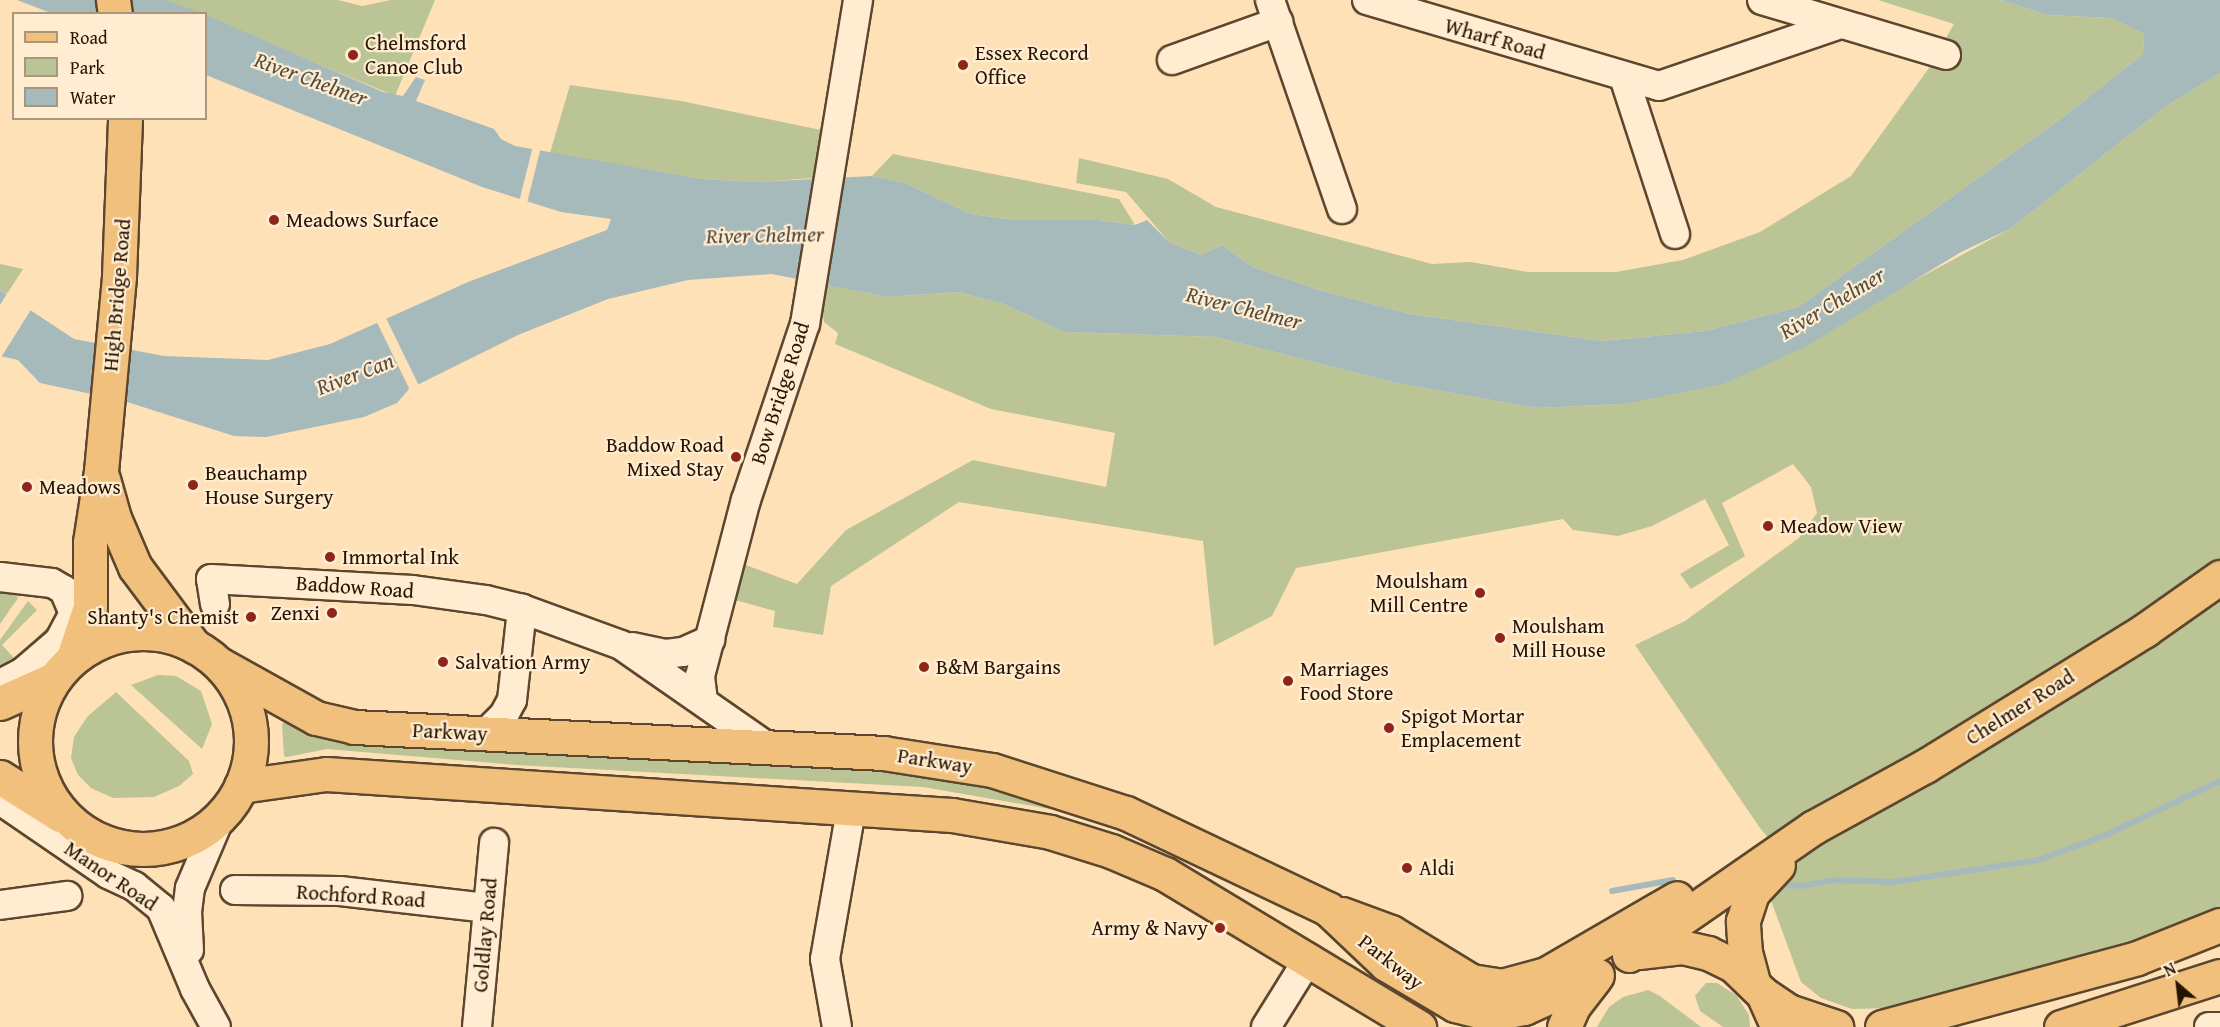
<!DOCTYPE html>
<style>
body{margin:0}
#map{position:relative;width:2220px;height:1027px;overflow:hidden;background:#ffe1b8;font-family:"Gentium Book Plus",serif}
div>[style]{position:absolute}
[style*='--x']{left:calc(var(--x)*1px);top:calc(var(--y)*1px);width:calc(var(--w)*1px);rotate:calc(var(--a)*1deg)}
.green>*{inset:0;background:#bac494}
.water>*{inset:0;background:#a6babb}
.pier>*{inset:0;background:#ffe1b8;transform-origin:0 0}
.stream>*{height:6px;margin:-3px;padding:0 3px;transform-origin:3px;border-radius:3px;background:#a6babb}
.roads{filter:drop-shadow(2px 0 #5c472e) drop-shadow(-2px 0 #5c472e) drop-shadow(0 2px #5c472e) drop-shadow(0 -2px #5c472e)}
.minor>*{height:28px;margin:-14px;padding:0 14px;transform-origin:14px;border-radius:14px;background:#ffecd1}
.major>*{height:33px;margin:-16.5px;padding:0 16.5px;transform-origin:16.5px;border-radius:16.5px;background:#f0c07c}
.major>.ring{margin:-16.5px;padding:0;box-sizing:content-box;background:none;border:33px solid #f0c07c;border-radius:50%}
.dots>*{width:16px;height:16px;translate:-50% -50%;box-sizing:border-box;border:3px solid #ffecd1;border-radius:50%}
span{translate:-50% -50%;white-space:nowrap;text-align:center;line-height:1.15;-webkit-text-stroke:4.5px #ffecd1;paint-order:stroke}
.street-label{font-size:21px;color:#251400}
.poi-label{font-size:21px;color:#251400}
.left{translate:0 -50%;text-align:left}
.right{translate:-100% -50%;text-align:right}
.water-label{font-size:22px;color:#524e41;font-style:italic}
.legend{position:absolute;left:12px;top:12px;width:195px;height:108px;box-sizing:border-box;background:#ffecd1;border:2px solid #a8967d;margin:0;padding:8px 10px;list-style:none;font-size:18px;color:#251400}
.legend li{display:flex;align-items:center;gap:12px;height:30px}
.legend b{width:30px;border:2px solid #a8967d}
.north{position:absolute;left:2148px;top:955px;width:60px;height:60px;-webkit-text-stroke:4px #ffecd1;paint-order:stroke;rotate:332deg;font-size:16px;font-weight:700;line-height:24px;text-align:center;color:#251400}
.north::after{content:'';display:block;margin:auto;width:21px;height:27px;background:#251400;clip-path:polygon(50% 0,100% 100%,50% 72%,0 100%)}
</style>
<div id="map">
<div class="green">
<div style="clip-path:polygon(166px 0,338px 0,362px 6px,391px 0,435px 0,395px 96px)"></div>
<div style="clip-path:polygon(1878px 0,2000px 0,2047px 15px,2111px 18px,2144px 34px,2143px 54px,2062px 118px,1798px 307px,1705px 331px,1602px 341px,1410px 314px,1319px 290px,1253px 267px,1222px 245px,1201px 255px,1169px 242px,1126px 192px,1076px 183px,1079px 158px,1168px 179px,1216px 207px,1432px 264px,1471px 262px,1528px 272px,1616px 272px,1683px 260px,1760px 232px,1851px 176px,1929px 68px,1954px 24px)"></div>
<div style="clip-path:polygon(2220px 73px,2220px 909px,2194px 921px,1928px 1007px,1852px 1009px,1821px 998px,1801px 982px,1769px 895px,1790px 864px,1760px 828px,1635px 645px,1685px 621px,1799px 538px,1817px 513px,1811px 487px,1793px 464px,1722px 503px,1745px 556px,1691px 589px,1680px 574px,1729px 545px,1705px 499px,1652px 526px,1618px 536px,1573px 530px,1563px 519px,1296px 568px,1272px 616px,1214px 646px,1203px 541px,959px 502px,831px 586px,823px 635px,773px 627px,775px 611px,728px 598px,743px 564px,797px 584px,846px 530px,973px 460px,1106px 487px,1115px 433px,991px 409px,835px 344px,838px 333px,824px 322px,821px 302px,824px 284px,887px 297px,959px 292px,1003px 304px,1066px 332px,1216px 337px,1396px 383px,1536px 408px,1624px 404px,1882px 298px,2010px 229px,2165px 107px)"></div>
<div style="clip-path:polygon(570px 85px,681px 101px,821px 130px,814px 178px,759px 182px,702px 179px,550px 153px)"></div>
<div style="clip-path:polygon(893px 154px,1119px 199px,1135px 225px,1099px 220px,1014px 220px,971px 214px,905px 183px,872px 176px)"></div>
<div style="clip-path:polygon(0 264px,23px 269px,7px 294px,0 290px)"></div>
<div style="clip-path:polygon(0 592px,14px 592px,18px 598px,0 624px)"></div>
<div style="clip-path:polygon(28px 601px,37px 610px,2px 645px,15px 659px,65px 610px,67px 615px,0 677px,0 640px)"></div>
<div style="clip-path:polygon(158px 675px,176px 676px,201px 691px,212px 724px,202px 749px,131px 685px)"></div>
<div style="clip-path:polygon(116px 692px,189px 761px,193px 774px,179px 786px,154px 797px,113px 798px,91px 788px,78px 775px,71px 758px,74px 737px,87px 717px)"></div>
<div style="clip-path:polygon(285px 722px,310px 735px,361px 743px,931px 773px,1053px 800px,1050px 809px,923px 787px,517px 765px,327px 749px,287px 757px,284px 756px,282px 724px)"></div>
<div style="clip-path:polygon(1706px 983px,1717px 983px,1736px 995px,1749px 1015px,1750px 1027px,1723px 1027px,1700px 1011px,1695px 996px)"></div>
<div style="clip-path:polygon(1648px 990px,1660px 996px,1701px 1027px,1597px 1027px,1609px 1007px,1623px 997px)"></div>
</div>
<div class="water">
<div style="clip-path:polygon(17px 0,166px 0,202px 13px,51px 13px)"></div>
<div style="clip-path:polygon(2000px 0,2220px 0,2220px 73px,2165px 107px,2010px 229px,1961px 252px,1805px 347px,1723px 384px,1624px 404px,1536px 408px,1396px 383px,1216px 337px,1065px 332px,1003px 304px,959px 292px,887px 297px,772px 274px,688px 280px,608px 299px,518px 335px,409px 389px,397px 403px,364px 417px,266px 437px,234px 436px,124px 401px,40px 383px,18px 360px,0 356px,0 290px,74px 339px,164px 356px,268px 360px,330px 344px,468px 282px,607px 230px,611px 219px,561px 212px,482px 187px,206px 75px,206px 15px,383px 92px,403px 96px,416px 77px,425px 80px,416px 101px,494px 129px,501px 139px,515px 146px,702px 179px,759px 182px,872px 176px,905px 183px,971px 214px,1014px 220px,1099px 220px,1135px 225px,1147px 220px,1169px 242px,1201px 255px,1222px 245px,1253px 267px,1319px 290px,1410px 314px,1602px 341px,1705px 331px,1798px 307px,2062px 118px,2143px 54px,2144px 34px,2111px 18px,2047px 15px)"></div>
</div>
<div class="pier">
<div style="left:533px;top:146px;width:8px;height:57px;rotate:14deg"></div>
<div style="clip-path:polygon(8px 292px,32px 308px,0 359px,0 305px)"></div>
<div style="left:385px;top:316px;width:79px;height:10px;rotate:64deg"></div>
</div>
<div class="stream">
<div style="--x:1775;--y:884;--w:26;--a:4"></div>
<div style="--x:1801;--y:886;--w:35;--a:-10"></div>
<div style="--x:1835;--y:880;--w:58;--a:2"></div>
<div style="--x:1893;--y:882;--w:148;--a:-8.6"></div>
<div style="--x:2039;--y:860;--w:74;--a:-20.6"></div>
<div style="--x:2108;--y:834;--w:124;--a:-25.3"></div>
<div style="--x:1612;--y:891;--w:62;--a:-10.2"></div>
</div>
<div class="roads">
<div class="minor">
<div style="--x:1270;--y:0;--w:221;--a:71"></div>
<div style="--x:1367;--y:0;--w:304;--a:16.4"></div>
<div style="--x:1659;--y:86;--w:191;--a:-18.9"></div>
<div style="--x:1762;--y:0;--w:192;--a:16.6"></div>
<div style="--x:1172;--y:60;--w:113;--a:-19.7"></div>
<div style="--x:1624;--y:77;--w:165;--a:72"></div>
<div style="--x:0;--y:577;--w:52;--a:6.6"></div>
<div style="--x:52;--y:583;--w:14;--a:30"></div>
<div style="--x:64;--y:590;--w:25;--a:67"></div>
<div style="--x:74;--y:613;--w:32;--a:118"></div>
<div style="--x:59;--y:641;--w:48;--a:139.3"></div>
<div style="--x:23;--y:672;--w:26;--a:152"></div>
<div style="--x:215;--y:604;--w:25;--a:-99"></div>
<div style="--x:211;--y:579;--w:202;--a:3.1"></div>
<div style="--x:413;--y:590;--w:74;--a:7.8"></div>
<div style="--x:486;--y:600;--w:37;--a:14"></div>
<div style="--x:522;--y:609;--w:105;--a:20"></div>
<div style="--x:621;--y:645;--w:179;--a:34.8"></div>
<div style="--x:632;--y:647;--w:35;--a:12"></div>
<div style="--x:666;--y:654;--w:17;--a:-7"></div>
<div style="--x:683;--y:652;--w:30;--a:-24"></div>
<div style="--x:703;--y:701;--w:25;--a:-97"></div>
<div style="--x:700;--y:676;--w:182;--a:-75.4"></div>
<div style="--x:746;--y:500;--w:186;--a:-71.5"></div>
<div style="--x:805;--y:324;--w:328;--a:-80.7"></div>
<div style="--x:485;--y:734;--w:27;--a:-45"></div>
<div style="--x:504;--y:715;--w:17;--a:-62"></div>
<div style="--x:512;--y:700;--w:92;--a:-83.7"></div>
<div style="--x:0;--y:800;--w:131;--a:34.4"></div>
<div style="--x:108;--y:874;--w:29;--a:25"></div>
<div style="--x:134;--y:886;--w:35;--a:39"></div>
<div style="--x:161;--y:908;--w:88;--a:67.2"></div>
<div style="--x:195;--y:989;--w:43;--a:61.1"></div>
<div style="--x:235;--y:890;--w:105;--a:0.5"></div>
<div style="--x:340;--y:891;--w:147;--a:6.6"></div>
<div style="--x:0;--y:905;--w:68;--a:-7.7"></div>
<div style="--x:189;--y:950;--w:38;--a:-93"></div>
<div style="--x:187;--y:912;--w:24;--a:-83"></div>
<div style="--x:190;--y:888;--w:79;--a:-67"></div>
<div style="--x:477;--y:1027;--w:185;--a:-84.7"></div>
<div style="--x:837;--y:1027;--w:69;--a:-100"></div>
<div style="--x:825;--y:959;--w:151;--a:-80.1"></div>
<div style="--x:1266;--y:1027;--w:81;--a:-58.1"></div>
<div style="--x:2209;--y:1027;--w:11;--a:0"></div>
</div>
<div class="major">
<div style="--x:113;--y:0;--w:14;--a:82"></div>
<div style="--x:103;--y:479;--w:41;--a:74.2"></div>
<div style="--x:114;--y:518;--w:53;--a:66.8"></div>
<div style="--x:135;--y:567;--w:99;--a:53.2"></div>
<div class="ring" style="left:35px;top:633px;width:183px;height:183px"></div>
<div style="--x:73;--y:658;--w:54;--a:-71.6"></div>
<div style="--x:90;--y:607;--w:65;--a:-90"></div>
<div style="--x:90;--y:542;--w:72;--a:-81.2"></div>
<div style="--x:101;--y:471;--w:196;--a:-84.7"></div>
<div style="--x:119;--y:276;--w:158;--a:-87.8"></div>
<div style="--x:219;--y:664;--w:111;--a:29.1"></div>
<div style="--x:316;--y:718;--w:39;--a:13"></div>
<div style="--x:354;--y:727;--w:530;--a:2.81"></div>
<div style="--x:883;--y:753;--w:110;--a:8.9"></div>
<div style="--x:992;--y:770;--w:141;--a:17.8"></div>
<div style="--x:1126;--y:813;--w:224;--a:25.4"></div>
<div style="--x:1328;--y:909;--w:80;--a:43.5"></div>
<div style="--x:1386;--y:964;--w:80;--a:30.7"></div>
<div style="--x:1455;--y:1005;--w:38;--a:14"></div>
<div style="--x:1492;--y:1014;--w:33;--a:-11"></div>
<div style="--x:1524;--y:1008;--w:80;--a:-24.3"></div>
<div style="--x:0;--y:703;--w:59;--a:-24"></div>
<div style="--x:0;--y:777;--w:71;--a:32.3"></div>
<div style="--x:241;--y:786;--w:86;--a:-8"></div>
<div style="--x:326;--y:774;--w:627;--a:3.75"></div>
<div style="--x:952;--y:815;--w:99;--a:9.8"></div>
<div style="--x:1050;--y:832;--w:64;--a:17.3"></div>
<div style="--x:1111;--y:851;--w:59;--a:23.1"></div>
<div style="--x:1165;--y:874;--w:297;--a:31.1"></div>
<div style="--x:1342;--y:914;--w:52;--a:20.2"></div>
<div style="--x:1391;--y:932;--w:94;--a:31.5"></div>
<div style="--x:1471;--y:981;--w:31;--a:9"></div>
<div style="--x:1502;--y:986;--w:46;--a:-15.3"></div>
<div style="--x:1546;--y:974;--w:151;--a:-30.1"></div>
<div style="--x:1639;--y:952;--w:43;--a:-6.6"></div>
<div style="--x:1682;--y:947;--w:27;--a:13"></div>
<div style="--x:1708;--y:953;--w:28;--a:26"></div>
<div style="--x:1733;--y:965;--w:42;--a:44"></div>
<div style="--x:1763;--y:994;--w:36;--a:66"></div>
<div style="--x:1629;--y:955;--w:225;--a:-34.7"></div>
<div style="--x:1814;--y:827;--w:127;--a:-28.8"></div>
<div style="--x:1925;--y:766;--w:259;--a:-31.7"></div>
<div style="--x:2145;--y:630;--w:92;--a:-35.2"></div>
<div style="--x:1753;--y:982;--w:30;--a:-105"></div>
<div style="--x:1745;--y:953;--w:32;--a:-94"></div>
<div style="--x:1743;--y:921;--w:29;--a:-72"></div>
<div style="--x:1752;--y:893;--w:38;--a:-47"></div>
<div style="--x:1763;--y:994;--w:30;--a:34"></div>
<div style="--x:1788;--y:1011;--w:51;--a:18.4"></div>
<div style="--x:1564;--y:1027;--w:24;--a:-66"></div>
<div style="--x:1574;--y:1005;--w:34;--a:-52"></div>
<div style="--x:1882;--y:1027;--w:264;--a:-15.1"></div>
<div style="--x:2137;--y:958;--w:89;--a:-21.7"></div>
<div style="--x:2061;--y:1027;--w:167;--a:-17.8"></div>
</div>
</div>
<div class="dots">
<div style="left:353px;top:55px;background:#8f2418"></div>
<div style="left:963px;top:65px;background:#8f2418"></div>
<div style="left:274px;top:220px;background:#8f2418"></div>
<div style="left:736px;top:457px;background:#8f2418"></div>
<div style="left:193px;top:485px;background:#8f2418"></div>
<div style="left:27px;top:487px;background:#8f2418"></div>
<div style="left:1768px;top:526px;background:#8f2418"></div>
<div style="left:330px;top:557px;background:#8f2418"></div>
<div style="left:1480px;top:593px;background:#8f2418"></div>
<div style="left:332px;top:613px;background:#8f2418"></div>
<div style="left:251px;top:617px;background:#8f2418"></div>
<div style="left:1500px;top:638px;background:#8f2418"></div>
<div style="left:443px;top:662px;background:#8f2418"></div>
<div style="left:924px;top:667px;background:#8f2418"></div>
<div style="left:1288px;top:681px;background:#8f2418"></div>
<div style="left:1389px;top:728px;background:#8f2418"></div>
<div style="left:1407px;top:868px;background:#8f2418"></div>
<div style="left:1220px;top:928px;background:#8f2418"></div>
</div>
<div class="street-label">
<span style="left:1495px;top:39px;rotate:16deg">Wharf Road</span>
<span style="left:117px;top:295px;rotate:-85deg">High Bridge Road</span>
<span style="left:780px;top:393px;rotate:-72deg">Bow Bridge Road</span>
<span style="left:355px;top:587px;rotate:4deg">Baddow Road</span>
<span style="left:2020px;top:707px;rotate:-32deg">Chelmer Road</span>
<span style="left:450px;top:732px;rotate:3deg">Parkway</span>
<span style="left:935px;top:761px;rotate:9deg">Parkway</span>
<span style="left:111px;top:876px;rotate:34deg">Manor Road</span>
<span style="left:361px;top:896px;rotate:4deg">Rochford Road</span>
<span style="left:485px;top:935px;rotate:-85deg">Goldlay Road</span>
<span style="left:1391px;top:962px;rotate:38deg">Parkway</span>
</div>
<div class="poi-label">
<span class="left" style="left:365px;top:55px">Chelmsford<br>Canoe Club</span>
<span class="left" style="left:975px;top:65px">Essex Record<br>Office</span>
<span class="left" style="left:286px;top:220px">Meadows Surface</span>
<span class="right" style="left:724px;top:457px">Baddow Road<br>Mixed Stay</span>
<span class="left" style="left:205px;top:485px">Beauchamp<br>House Surgery</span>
<span class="left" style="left:39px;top:487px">Meadows</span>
<span class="left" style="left:1780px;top:526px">Meadow View</span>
<span class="left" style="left:342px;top:557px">Immortal Ink</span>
<span class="right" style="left:1468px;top:593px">Moulsham<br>Mill Centre</span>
<span class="right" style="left:320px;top:613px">Zenxi</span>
<span class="right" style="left:239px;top:617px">Shanty's Chemist</span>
<span class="left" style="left:1512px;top:638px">Moulsham<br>Mill House</span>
<span class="left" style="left:455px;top:662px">Salvation Army</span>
<span class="left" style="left:936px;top:667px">B&amp;M Bargains</span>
<span class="left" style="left:1300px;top:681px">Marriages<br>Food Store</span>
<span class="left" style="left:1401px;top:728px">Spigot Mortar<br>Emplacement</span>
<span class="left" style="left:1419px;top:868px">Aldi</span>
<span class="right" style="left:1208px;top:928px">Army &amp; Navy</span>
</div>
<div class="water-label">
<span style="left:311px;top:79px;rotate:20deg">River Chelmer</span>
<span style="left:765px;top:235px;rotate:-1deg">River Chelmer</span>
<span style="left:1832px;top:303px;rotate:-31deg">River Chelmer</span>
<span style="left:1244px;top:308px;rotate:14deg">River Chelmer</span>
<span style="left:355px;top:374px;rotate:-21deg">River Can</span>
</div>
<ul class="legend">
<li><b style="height:8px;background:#f0c07c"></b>Road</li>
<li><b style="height:16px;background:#bac494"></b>Park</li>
<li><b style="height:16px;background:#a6babb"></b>Water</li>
</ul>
<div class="north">N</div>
</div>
